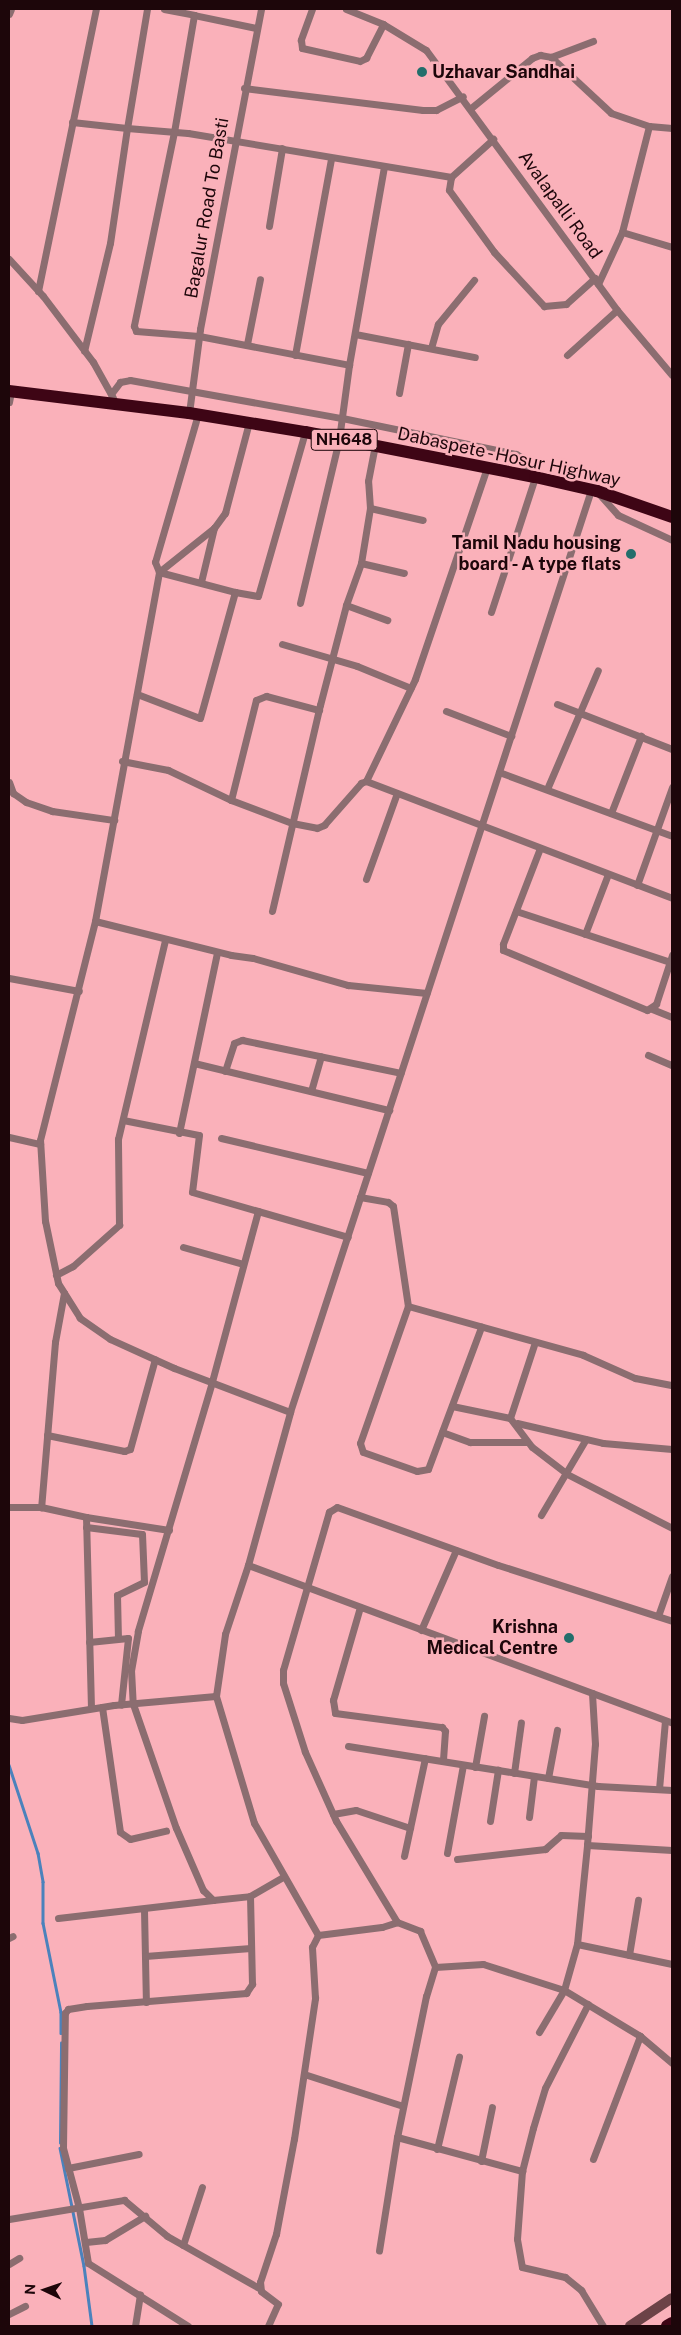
<!DOCTYPE html>
<style>
body{margin:0}
#map{position:relative;width:681px;height:2335px;overflow:hidden;background:#fab1ba;font-family:"Public Sans",sans-serif}
div>[style]{position:absolute}
[style*='--x']{left:calc(var(--x)*1px);top:calc(var(--y)*1px);width:calc(var(--w)*1px);rotate:calc(var(--a)*1deg)}
.stream>*{height:2.5px;margin:-1.25px;padding:0 1.25px;transform-origin:1.25px;border-radius:1.25px;background:#4b82bc}
.street>*{height:7px;margin:-3.5px;padding:0 3.5px;transform-origin:3.5px;border-radius:3.5px;background:#8b6d70}
.secondary>*{height:10px;margin:-5px;padding:0 5px;transform-origin:5px;border-radius:5px;background:#6c4247}
.highway>*{height:12px;margin:-6px;padding:0 6px;transform-origin:6px;border-radius:6px;background:#3e0515}
.dots>*{width:14px;height:14px;translate:-50% -50%;box-sizing:border-box;border:2px solid #fab1ba;border-radius:50%}
span{translate:-50% -50%;white-space:nowrap;text-align:center;line-height:1.15;-webkit-text-stroke:5px #fab1ba;paint-order:stroke}
.shield-label span{padding:1px 4px;background:#fab1ba;border:1px solid;border-radius:4px;-webkit-text-stroke-width:0}
.shield-label{font-size:16px;color:#1d060a;font-weight:700}
.poi-label{font-size:18px;color:#1d060a;font-weight:700}
.left{translate:0 -50%;text-align:left}
.right{translate:-100% -50%;text-align:right}
.street-label{font-size:18px;color:#1d060a}
.frame{position:absolute;inset:0;border:10px solid #1d060a;pointer-events:none}
.north{position:absolute;left:20px;top:2265px;width:50px;height:50px;-webkit-text-stroke:4px #fab1ba;paint-order:stroke;rotate:273deg;font-size:14px;font-weight:700;line-height:20px;text-align:center;color:#1d060a}
.north::after{content:'';display:block;margin:auto;width:18px;height:22px;background:#1d060a;clip-path:polygon(50% 0,100% 100%,50% 72%,0 100%)}
</style>
<div id="map">
<div class="stream">
<div style="--x:9;--y:1765;--w:93;--a:71.8"></div>
<div style="--x:38;--y:1853;--w:29;--a:80"></div>
<div style="--x:43;--y:1882;--w:41;--a:90"></div>
<div style="--x:43;--y:1923;--w:91;--a:78.6"></div>
<div style="--x:61;--y:2012;--w:21;--a:90"></div>
<div style="--x:60;--y:2143;--w:100;--a:-89.4"></div>
<div style="--x:60;--y:2148;--w:120;--a:78.5"></div>
<div style="--x:84;--y:2266;--w:61;--a:82.4"></div>
</div>
<div class="street">
<div style="--x:147;--y:9;--w:121;--a:99.5"></div>
<div style="--x:127;--y:128;--w:61;--a:4.7"></div>
<div style="--x:188;--y:133;--w:267;--a:9.5"></div>
<div style="--x:451;--y:177;--w:57;--a:-42.1"></div>
<div style="--x:164;--y:9;--w:31;--a:11"></div>
<div style="--x:312;--y:9;--w:33;--a:110"></div>
<div style="--x:301;--y:40;--w:8;--a:83"></div>
<div style="--x:302;--y:48;--w:59;--a:12.6"></div>
<div style="--x:360;--y:61;--w:7;--a:-27"></div>
<div style="--x:366;--y:58;--w:38;--a:-63"></div>
<div style="--x:346;--y:9;--w:40;--a:22"></div>
<div style="--x:383;--y:24;--w:50;--a:31.2"></div>
<div style="--x:426;--y:50;--w:323;--a:53.7"></div>
<div style="--x:617;--y:310;--w:85;--a:49.8"></div>
<div style="--x:9;--y:14;--w:5;--a:-68"></div>
<div style="--x:256;--y:28;--w:63;--a:-168.2"></div>
<div style="--x:194;--y:15;--w:119;--a:99.7"></div>
<div style="--x:174;--y:132;--w:198;--a:101.7"></div>
<div style="--x:134;--y:326;--w:5;--a:68"></div>
<div style="--x:136;--y:331;--w:63;--a:4.5"></div>
<div style="--x:199;--y:336;--w:153;--a:10.9"></div>
<div style="--x:551;--y:57;--w:45;--a:-20.9"></div>
<div style="--x:244;--y:88;--w:180;--a:7"></div>
<div style="--x:423;--y:110;--w:13;--a:0"></div>
<div style="--x:436;--y:110;--w:30;--a:-27"></div>
<div style="--x:471;--y:108;--w:79;--a:-39.3"></div>
<div style="--x:532;--y:58;--w:9;--a:-21"></div>
<div style="--x:540;--y:55;--w:11;--a:10"></div>
<div style="--x:551;--y:57;--w:82;--a:43"></div>
<div style="--x:611;--y:113;--w:40;--a:18.9"></div>
<div style="--x:72;--y:122;--w:55;--a:6.2"></div>
<div style="--x:127;--y:128;--w:116;--a:98.4"></div>
<div style="--x:110;--y:243;--w:111;--a:103.5"></div>
<div style="--x:672;--y:128;--w:23;--a:-175"></div>
<div style="--x:649;--y:126;--w:109;--a:104.3"></div>
<div style="--x:622;--y:232;--w:52;--a:16.7"></div>
<div style="--x:451;--y:177;--w:13;--a:99"></div>
<div style="--x:449;--y:190;--w:77;--a:54"></div>
<div style="--x:494;--y:252;--w:74;--a:47.2"></div>
<div style="--x:544;--y:306;--w:22;--a:-5"></div>
<div style="--x:566;--y:304;--w:39;--a:-42"></div>
<div style="--x:269;--y:226;--w:79;--a:-80.5"></div>
<div style="--x:9;--y:259;--w:50;--a:47.4"></div>
<div style="--x:43;--y:296;--w:83;--a:52.9"></div>
<div style="--x:93;--y:362;--w:41;--a:60.9"></div>
<div style="--x:598;--y:284;--w:57;--a:-65.2"></div>
<div style="--x:38;--y:291;--w:288;--a:-78.4"></div>
<div style="--x:355;--y:334;--w:122;--a:10.9"></div>
<div style="--x:247;--y:344;--w:66;--a:-78.7"></div>
<div style="--x:431;--y:348;--w:25;--a:-74"></div>
<div style="--x:438;--y:324;--w:57;--a:-50.7"></div>
<div style="--x:295;--y:355;--w:199;--a:-79.6"></div>
<div style="--x:567;--y:355;--w:67;--a:-42"></div>
<div style="--x:399;--y:393;--w:50;--a:-79.6"></div>
<div style="--x:111;--y:394;--w:15;--a:-53"></div>
<div style="--x:120;--y:382;--w:10;--a:-11"></div>
<div style="--x:130;--y:380;--w:215;--a:10.2"></div>
<div style="--x:342;--y:418;--w:178;--a:11.7"></div>
<div style="--x:516;--y:454;--w:6;--a:31"></div>
<div style="--x:521;--y:457;--w:19;--a:69"></div>
<div style="--x:9;--y:402;--w:10;--a:-79"></div>
<div style="--x:189;--y:413;--w:85;--a:-82.5"></div>
<div style="--x:200;--y:329;--w:326;--a:-79.2"></div>
<div style="--x:198;--y:414;--w:154;--a:106.2"></div>
<div style="--x:155;--y:562;--w:11;--a:68"></div>
<div style="--x:159;--y:572;--w:79;--a:14.7"></div>
<div style="--x:600;--y:495;--w:27;--a:48"></div>
<div style="--x:618;--y:515;--w:60;--a:24.8"></div>
<div style="--x:370;--y:508;--w:54;--a:12.8"></div>
<div style="--x:361;--y:563;--w:56;--a:-80.7"></div>
<div style="--x:370;--y:508;--w:27;--a:-94"></div>
<div style="--x:368;--y:481;--w:36;--a:-79"></div>
<div style="--x:201;--y:582;--w:56;--a:-76.5"></div>
<div style="--x:300;--y:603;--w:169;--a:-76.6"></div>
<div style="--x:339;--y:439;--w:75;--a:-82.3"></div>
<div style="--x:349;--y:365;--w:201;--a:-80"></div>
<div style="--x:346;--y:605;--w:44;--a:20.1"></div>
<div style="--x:491;--y:612;--w:142;--a:-71.9"></div>
<div style="--x:282;--y:644;--w:78;--a:16.3"></div>
<div style="--x:357;--y:666;--w:58;--a:22.2"></div>
<div style="--x:137;--y:694;--w:67;--a:20.9"></div>
<div style="--x:200;--y:718;--w:131;--a:-74.5"></div>
<div style="--x:235;--y:592;--w:23;--a:10"></div>
<div style="--x:258;--y:596;--w:171;--a:-74"></div>
<div style="--x:557;--y:704;--w:123;--a:21.4"></div>
<div style="--x:446;--y:711;--w:70;--a:21"></div>
<div style="--x:122;--y:761;--w:47;--a:11.1"></div>
<div style="--x:168;--y:770;--w:70;--a:25.5"></div>
<div style="--x:231;--y:800;--w:65;--a:20.7"></div>
<div style="--x:292;--y:823;--w:25;--a:11"></div>
<div style="--x:317;--y:828;--w:8;--a:-23"></div>
<div style="--x:324;--y:825;--w:56;--a:-48.6"></div>
<div style="--x:361;--y:783;--w:5;--a:-22"></div>
<div style="--x:366;--y:781;--w:328;--a:20.9"></div>
<div style="--x:499;--y:772;--w:184;--a:20.3"></div>
<div style="--x:366;--y:781;--w:113;--a:-64.3"></div>
<div style="--x:415;--y:679;--w:224;--a:-71.2"></div>
<div style="--x:9;--y:782;--w:12;--a:70"></div>
<div style="--x:13;--y:793;--w:16;--a:35"></div>
<div style="--x:26;--y:802;--w:28;--a:19"></div>
<div style="--x:52;--y:811;--w:63;--a:8.3"></div>
<div style="--x:547;--y:789;--w:129;--a:-66.8"></div>
<div style="--x:231;--y:800;--w:103;--a:-76"></div>
<div style="--x:256;--y:700;--w:11;--a:-22"></div>
<div style="--x:266;--y:696;--w:55;--a:14.8"></div>
<div style="--x:611;--y:813;--w:83;--a:-68.7"></div>
<div style="--x:540;--y:848;--w:103;--a:111.1"></div>
<div style="--x:503;--y:944;--w:6;--a:90"></div>
<div style="--x:503;--y:950;--w:156;--a:22.6"></div>
<div style="--x:647;--y:1010;--w:11;--a:-34"></div>
<div style="--x:656;--y:1004;--w:52;--a:-71.9"></div>
<div style="--x:366;--y:879;--w:91;--a:-70.2"></div>
<div style="--x:637;--y:885;--w:104;--a:-70.3"></div>
<div style="--x:272;--y:911;--w:212;--a:-76.9"></div>
<div style="--x:320;--y:705;--w:103;--a:-75.4"></div>
<div style="--x:346;--y:605;--w:45;--a:-70.3"></div>
<div style="--x:361;--y:563;--w:44;--a:13.1"></div>
<div style="--x:516;--y:911;--w:162;--a:18.3"></div>
<div style="--x:95;--y:921;--w:355;--a:-79.6"></div>
<div style="--x:159;--y:572;--w:70;--a:-38.7"></div>
<div style="--x:214;--y:528;--w:19;--a:-54"></div>
<div style="--x:225;--y:513;--w:94;--a:-75.2"></div>
<div style="--x:585;--y:934;--w:64;--a:-69"></div>
<div style="--x:9;--y:978;--w:71;--a:10.5"></div>
<div style="--x:652;--y:1009;--w:22;--a:22"></div>
<div style="--x:648;--y:1055;--w:26;--a:23"></div>
<div style="--x:194;--y:1063;--w:201;--a:13.6"></div>
<div style="--x:225;--y:1071;--w:29;--a:-72"></div>
<div style="--x:234;--y:1043;--w:9;--a:-21"></div>
<div style="--x:242;--y:1040;--w:162;--a:11.7"></div>
<div style="--x:311;--y:1091;--w:36;--a:-74"></div>
<div style="--x:123;--y:1120;--w:77;--a:11.2"></div>
<div style="--x:199;--y:1135;--w:57;--a:97"></div>
<div style="--x:192;--y:1192;--w:162;--a:16.1"></div>
<div style="--x:179;--y:1133;--w:185;--a:-78.1"></div>
<div style="--x:9;--y:1137;--w:32;--a:13"></div>
<div style="--x:221;--y:1138;--w:151;--a:13.4"></div>
<div style="--x:360;--y:1197;--w:28;--a:10"></div>
<div style="--x:388;--y:1202;--w:6;--a:39"></div>
<div style="--x:393;--y:1206;--w:101;--a:81.5"></div>
<div style="--x:408;--y:1306;--w:145;--a:109.3"></div>
<div style="--x:360;--y:1443;--w:9;--a:72"></div>
<div style="--x:363;--y:1452;--w:57;--a:19.4"></div>
<div style="--x:417;--y:1471;--w:11;--a:-10"></div>
<div style="--x:428;--y:1469;--w:152;--a:-69.5"></div>
<div style="--x:258;--y:1211;--w:177;--a:105.1"></div>
<div style="--x:212;--y:1382;--w:260;--a:106.6"></div>
<div style="--x:138;--y:1631;--w:40;--a:100"></div>
<div style="--x:131;--y:1670;--w:34;--a:87"></div>
<div style="--x:133;--y:1704;--w:131;--a:70.9"></div>
<div style="--x:176;--y:1828;--w:68;--a:66.5"></div>
<div style="--x:203;--y:1890;--w:14;--a:45"></div>
<div style="--x:213;--y:1900;--w:37;--a:-6"></div>
<div style="--x:250;--y:1896;--w:39;--a:-30"></div>
<div style="--x:183;--y:1247;--w:62;--a:15.8"></div>
<div style="--x:56;--y:1275;--w:19;--a:-28"></div>
<div style="--x:73;--y:1266;--w:62;--a:-41.7"></div>
<div style="--x:119;--y:1225;--w:86;--a:-90.7"></div>
<div style="--x:118;--y:1139;--w:204;--a:-76.7"></div>
<div style="--x:64;--y:1293;--w:50;--a:100.4"></div>
<div style="--x:55;--y:1342;--w:166;--a:94.8"></div>
<div style="--x:41;--y:1507;--w:46;--a:12.5"></div>
<div style="--x:86;--y:1517;--w:191;--a:88.5"></div>
<div style="--x:408;--y:1306;--w:182;--a:15.6"></div>
<div style="--x:583;--y:1355;--w:57;--a:23.9"></div>
<div style="--x:635;--y:1378;--w:38;--a:11"></div>
<div style="--x:452;--y:1406;--w:59;--a:11.7"></div>
<div style="--x:510;--y:1418;--w:36;--a:53"></div>
<div style="--x:532;--y:1447;--w:44;--a:37.6"></div>
<div style="--x:567;--y:1474;--w:118;--a:27.2"></div>
<div style="--x:290;--y:1412;--w:124;--a:-159.2"></div>
<div style="--x:174;--y:1368;--w:70;--a:-155.6"></div>
<div style="--x:110;--y:1339;--w:37;--a:-145"></div>
<div style="--x:80;--y:1318;--w:41;--a:-122.2"></div>
<div style="--x:58;--y:1283;--w:63;--a:-101.8"></div>
<div style="--x:45;--y:1221;--w:81;--a:-93.5"></div>
<div style="--x:40;--y:1140;--w:226;--a:-75.9"></div>
<div style="--x:95;--y:921;--w:140;--a:14"></div>
<div style="--x:231;--y:955;--w:22;--a:8"></div>
<div style="--x:253;--y:958;--w:99;--a:15.9"></div>
<div style="--x:348;--y:985;--w:79;--a:5.8"></div>
<div style="--x:510;--y:1418;--w:80;--a:-71.8"></div>
<div style="--x:517;--y:1423;--w:88;--a:13.1"></div>
<div style="--x:603;--y:1443;--w:69;--a:5"></div>
<div style="--x:442;--y:1432;--w:30;--a:20"></div>
<div style="--x:470;--y:1442;--w:57;--a:0"></div>
<div style="--x:47;--y:1435;--w:79;--a:11.7"></div>
<div style="--x:124;--y:1451;--w:6;--a:-18"></div>
<div style="--x:130;--y:1449;--w:93;--a:-74.5"></div>
<div style="--x:9;--y:1507;--w:32;--a:0"></div>
<div style="--x:541;--y:1515;--w:88;--a:-59.4"></div>
<div style="--x:86;--y:1517;--w:84;--a:8.9"></div>
<div style="--x:86;--y:1527;--w:56;--a:7.1"></div>
<div style="--x:142;--y:1534;--w:48;--a:87.6"></div>
<div style="--x:144;--y:1582;--w:30;--a:154"></div>
<div style="--x:117;--y:1595;--w:43;--a:88.7"></div>
<div style="--x:248;--y:1565;--w:452;--a:20.4"></div>
<div style="--x:360;--y:1607;--w:97;--a:106.2"></div>
<div style="--x:333;--y:1700;--w:13;--a:81"></div>
<div style="--x:335;--y:1713;--w:108;--a:7.5"></div>
<div style="--x:442;--y:1727;--w:5;--a:53"></div>
<div style="--x:445;--y:1731;--w:30;--a:94"></div>
<div style="--x:658;--y:1616;--w:42;--a:-70.7"></div>
<div style="--x:421;--y:1630;--w:87;--a:-66.4"></div>
<div style="--x:89;--y:1642;--w:39;--a:-6"></div>
<div style="--x:128;--y:1638;--w:67;--a:96"></div>
<div style="--x:102;--y:1707;--w:126;--a:81.8"></div>
<div style="--x:120;--y:1832;--w:12;--a:35"></div>
<div style="--x:130;--y:1839;--w:37;--a:-13"></div>
<div style="--x:9;--y:1718;--w:13;--a:9"></div>
<div style="--x:22;--y:1720;--w:93;--a:-9.3"></div>
<div style="--x:114;--y:1705;--w:102;--a:-5"></div>
<div style="--x:348;--y:1746;--w:253;--a:9.1"></div>
<div style="--x:598;--y:1786;--w:74;--a:3.1"></div>
<div style="--x:475;--y:1767;--w:52;--a:-80"></div>
<div style="--x:514;--y:1773;--w:51;--a:-82.2"></div>
<div style="--x:548;--y:1778;--w:49;--a:-79.4"></div>
<div style="--x:659;--y:1789;--w:68;--a:-85"></div>
<div style="--x:333;--y:1814;--w:23;--a:-10"></div>
<div style="--x:356;--y:1810;--w:57;--a:18.4"></div>
<div style="--x:529;--y:1817;--w:41;--a:-83"></div>
<div style="--x:490;--y:1821;--w:52;--a:-81.1"></div>
<div style="--x:587;--y:1845;--w:101;--a:-85.5"></div>
<div style="--x:595;--y:1744;--w:51;--a:-93.4"></div>
<div style="--x:447;--y:1853;--w:89;--a:-79.7"></div>
<div style="--x:404;--y:1856;--w:100;--a:-77.9"></div>
<div style="--x:457;--y:1859;--w:89;--a:-6.5"></div>
<div style="--x:545;--y:1849;--w:21;--a:-41"></div>
<div style="--x:561;--y:1835;--w:27;--a:2"></div>
<div style="--x:144;--y:1910;--w:92;--a:88.8"></div>
<div style="--x:58;--y:1918;--w:156;--a:-6.6"></div>
<div style="--x:397;--y:1922;--w:118;--a:-121.1"></div>
<div style="--x:336;--y:1821;--w:76;--a:-114.2"></div>
<div style="--x:305;--y:1752;--w:72;--a:-107.7"></div>
<div style="--x:283;--y:1683;--w:13;--a:-90"></div>
<div style="--x:283;--y:1670;--w:165;--a:-73.8"></div>
<div style="--x:329;--y:1512;--w:9;--a:-32"></div>
<div style="--x:337;--y:1507;--w:171;--a:19.8"></div>
<div style="--x:498;--y:1565;--w:183;--a:17.8"></div>
<div style="--x:318;--y:1935;--w:64;--a:-7.1"></div>
<div style="--x:382;--y:1927;--w:16;--a:-18"></div>
<div style="--x:397;--y:1922;--w:25;--a:21"></div>
<div style="--x:420;--y:1931;--w:39;--a:67"></div>
<div style="--x:435;--y:1967;--w:30;--a:107"></div>
<div style="--x:426;--y:1996;--w:144;--a:101.6"></div>
<div style="--x:397;--y:2137;--w:115;--a:99"></div>
<div style="--x:9;--y:1938;--w:4;--a:-27"></div>
<div style="--x:577;--y:1944;--w:97;--a:11.9"></div>
<div style="--x:629;--y:1955;--w:56;--a:-80.7"></div>
<div style="--x:145;--y:1956;--w:106;--a:-4.3"></div>
<div style="--x:435;--y:1967;--w:48;--a:-3.6"></div>
<div style="--x:483;--y:1964;--w:85;--a:17.8"></div>
<div style="--x:564;--y:1990;--w:89;--a:31.2"></div>
<div style="--x:640;--y:2036;--w:42;--a:40.2"></div>
<div style="--x:588;--y:2004;--w:94;--a:117.1"></div>
<div style="--x:545;--y:2088;--w:42;--a:106.7"></div>
<div style="--x:533;--y:2128;--w:44;--a:104.3"></div>
<div style="--x:522;--y:2171;--w:68;--a:94.2"></div>
<div style="--x:517;--y:2239;--w:28;--a:80"></div>
<div style="--x:522;--y:2267;--w:44;--a:13.1"></div>
<div style="--x:565;--y:2277;--w:21;--a:39"></div>
<div style="--x:581;--y:2290;--w:42;--a:58.6"></div>
<div style="--x:539;--y:2032;--w:49;--a:-59.2"></div>
<div style="--x:564;--y:1990;--w:48;--a:-74.2"></div>
<div style="--x:577;--y:1944;--w:100;--a:-84.2"></div>
<div style="--x:587;--y:1845;--w:85;--a:3.4"></div>
<div style="--x:304;--y:2074;--w:104;--a:17.9"></div>
<div style="--x:397;--y:2137;--w:130;--a:15.2"></div>
<div style="--x:437;--y:2149;--w:95;--a:-76.6"></div>
<div style="--x:593;--y:2159;--w:132;--a:-69.1"></div>
<div style="--x:481;--y:2161;--w:55;--a:-78.5"></div>
<div style="--x:68;--y:2168;--w:72;--a:-11.2"></div>
<div style="--x:9;--y:2219;--w:117;--a:-9.4"></div>
<div style="--x:124;--y:2200;--w:56;--a:39.9"></div>
<div style="--x:167;--y:2236;--w:106;--a:29.5"></div>
<div style="--x:86;--y:2242;--w:19;--a:-6"></div>
<div style="--x:105;--y:2240;--w:47;--a:-31"></div>
<div style="--x:183;--y:2245;--w:61;--a:-71.9"></div>
<div style="--x:9;--y:2264;--w:12;--a:-31"></div>
<div style="--x:9;--y:2314;--w:18;--a:-27"></div>
<div style="--x:135;--y:2326;--w:32;--a:-81"></div>
<div style="--x:188;--y:2326;--w:118;--a:-147.8"></div>
<div style="--x:88;--y:2263;--w:56;--a:-99.3"></div>
<div style="--x:79;--y:2208;--w:62;--a:-104.9"></div>
<div style="--x:63;--y:2148;--w:135;--a:-89.2"></div>
<div style="--x:65;--y:2013;--w:5;--a:-53"></div>
<div style="--x:68;--y:2009;--w:19;--a:-9"></div>
<div style="--x:87;--y:2006;--w:160;--a:-4.7"></div>
<div style="--x:246;--y:1993;--w:11;--a:-56"></div>
<div style="--x:252;--y:1984;--w:88;--a:-91.3"></div>
<div style="--x:268;--y:2326;--w:24;--a:-66"></div>
<div style="--x:278;--y:2304;--w:21;--a:-143"></div>
<div style="--x:261;--y:2291;--w:9;--a:-96"></div>
<div style="--x:260;--y:2282;--w:51;--a:-71.6"></div>
<div style="--x:276;--y:2234;--w:97;--a:-79.3"></div>
<div style="--x:294;--y:2139;--w:143;--a:-81.5"></div>
<div style="--x:315;--y:1998;--w:51;--a:-93.4"></div>
<div style="--x:312;--y:1947;--w:13;--a:-63"></div>
<div style="--x:318;--y:1935;--w:129;--a:-119.7"></div>
<div style="--x:254;--y:1823;--w:133;--a:-106.7"></div>
<div style="--x:216;--y:1696;--w:63;--a:-81.7"></div>
<div style="--x:225;--y:1634;--w:73;--a:-71.6"></div>
<div style="--x:248;--y:1565;--w:159;--a:-74.6"></div>
<div style="--x:290;--y:1412;--w:970;--a:-71.92"></div>
</div>
<div class="secondary">
<div style="--x:630;--y:2326;--w:50;--a:-33.7"></div>
</div>
<div class="highway">
<div style="--x:9;--y:391;--w:181;--a:7"></div>
<div style="--x:189;--y:413;--w:118;--a:9.3"></div>
<div style="--x:305;--y:432;--w:234;--a:11.1"></div>
<div style="--x:535;--y:477;--w:64;--a:12.7"></div>
<div style="--x:597;--y:491;--w:79;--a:19.1"></div>
<div style="--x:667;--y:2326;--w:6;--a:-31"></div>
</div>
<div class="dots">
<div style="left:422px;top:72px;background:#236e6b"></div>
<div style="left:631px;top:554px;background:#236e6b"></div>
<div style="left:569px;top:1638px;background:#236e6b"></div>
</div>
<div class="shield-label">
<span style="left:344px;top:440px">NH648</span>
</div>
<div class="poi-label">
<span class="left" style="left:432px;top:72px">Uzhavar Sandhai</span>
<span class="right" style="left:621px;top:554px">Tamil Nadu housing<br>board - A type flats</span>
<span class="right" style="left:558px;top:1638px">Krishna<br>Medical Centre</span>
</div>
<div class="street-label">
<span style="left:560px;top:205px;rotate:54deg">Avalapalli Road</span>
<span style="left:207px;top:208px;rotate:-80deg">Bagalur Road To Basti</span>
<span style="left:509px;top:457px;rotate:12deg">Dabaspete - Hosur Highway</span>
</div>
<div class="frame"></div>
<div class="north">N</div>
</div>
